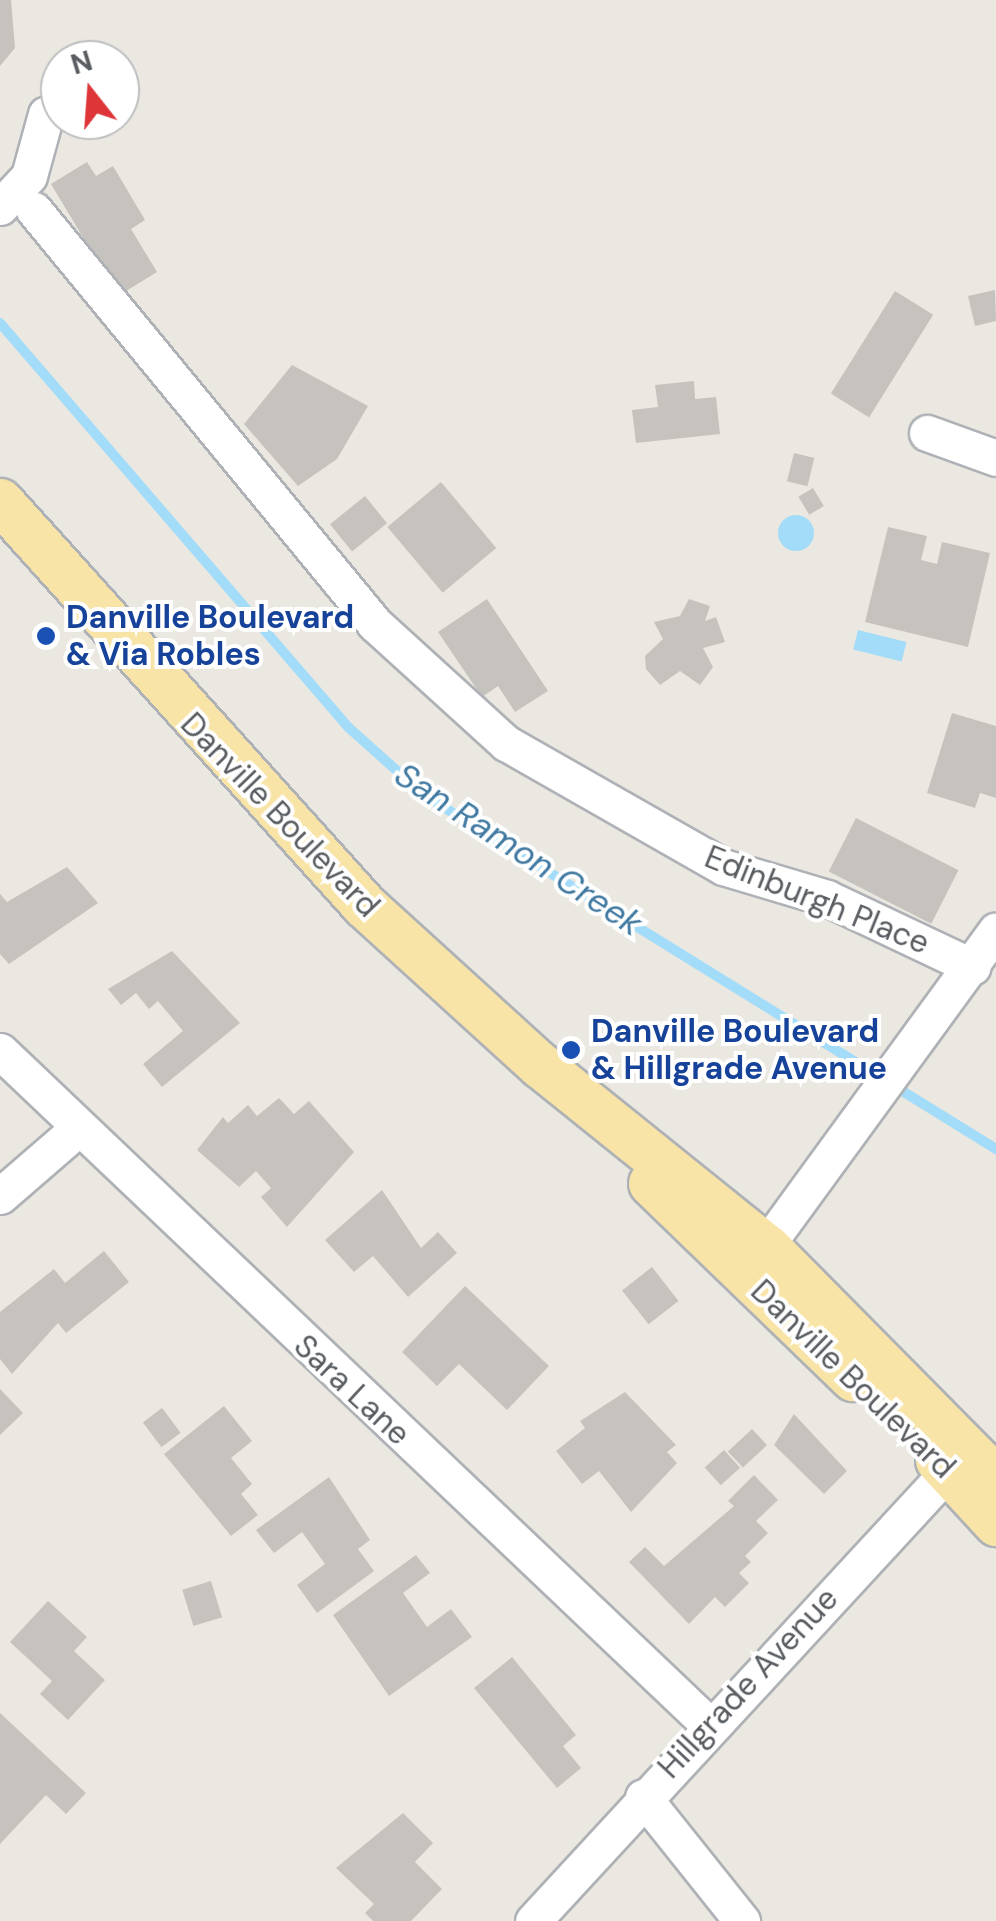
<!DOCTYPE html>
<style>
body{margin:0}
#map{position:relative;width:996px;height:1921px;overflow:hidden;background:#ebe8e1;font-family:"DM Sans",sans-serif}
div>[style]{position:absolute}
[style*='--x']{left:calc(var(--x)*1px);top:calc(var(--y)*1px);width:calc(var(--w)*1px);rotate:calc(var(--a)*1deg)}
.water>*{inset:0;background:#a3dcf9;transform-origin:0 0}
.round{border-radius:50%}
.stream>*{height:10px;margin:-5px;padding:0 5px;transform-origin:5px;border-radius:5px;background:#a3dcf9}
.building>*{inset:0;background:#c6c3be;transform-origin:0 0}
.roads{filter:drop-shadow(2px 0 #aeb2b6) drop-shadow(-2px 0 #aeb2b6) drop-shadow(0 2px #aeb2b6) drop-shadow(0 -2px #aeb2b6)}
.minor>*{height:35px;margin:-17.5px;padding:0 17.5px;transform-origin:17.5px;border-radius:17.5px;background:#fff}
.major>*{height:45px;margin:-22.5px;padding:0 22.5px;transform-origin:22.5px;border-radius:22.5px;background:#f9e4a8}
.dots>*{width:28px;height:28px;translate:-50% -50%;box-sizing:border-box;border:5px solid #fff;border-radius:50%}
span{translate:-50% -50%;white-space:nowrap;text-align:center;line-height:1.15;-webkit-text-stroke:8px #fff;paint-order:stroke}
.transit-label{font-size:32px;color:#164399;font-weight:700}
.left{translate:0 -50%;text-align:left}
.street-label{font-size:32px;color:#595d61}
.water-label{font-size:35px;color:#4079a1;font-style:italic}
.north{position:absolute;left:40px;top:40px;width:100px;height:100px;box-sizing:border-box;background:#fff;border:2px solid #bdbec0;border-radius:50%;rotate:343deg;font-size:28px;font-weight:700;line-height:40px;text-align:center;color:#595d61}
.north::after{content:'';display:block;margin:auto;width:35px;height:45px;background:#dd3538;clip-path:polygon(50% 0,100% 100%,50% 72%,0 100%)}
</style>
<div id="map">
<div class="water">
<div class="round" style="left:778px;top:515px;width:36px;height:36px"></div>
<div style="left:858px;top:630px;width:50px;height:20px;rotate:14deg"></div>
</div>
<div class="stream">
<div style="--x:0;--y:323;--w:533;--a:49.26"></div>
<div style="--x:348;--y:727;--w:102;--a:41.8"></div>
<div style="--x:424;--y:795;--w:673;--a:31.75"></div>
</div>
<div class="building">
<div style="clip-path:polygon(0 0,11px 0,15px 48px,0 66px)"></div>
<div style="clip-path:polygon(87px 162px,96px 176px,113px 166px,145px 220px,131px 229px,157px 272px,118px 296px,51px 184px)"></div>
<div style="clip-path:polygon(995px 290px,996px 321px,975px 326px,968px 296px)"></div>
<div style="left:895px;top:291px;width:45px;height:121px;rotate:32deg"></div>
<div style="clip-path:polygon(292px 365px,368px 406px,337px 459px,298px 486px,244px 424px)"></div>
<div style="clip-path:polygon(694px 381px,695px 399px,716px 397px,720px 434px,636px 443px,632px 410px,658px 407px,655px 385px)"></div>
<div style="left:794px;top:453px;width:21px;height:29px;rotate:14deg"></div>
<div style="left:441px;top:482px;width:86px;height:70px;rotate:50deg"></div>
<div style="left:813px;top:488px;width:21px;height:17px;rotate:59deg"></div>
<div style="left:365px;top:496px;width:35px;height:45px;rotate:51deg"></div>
<div style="clip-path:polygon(888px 527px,927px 536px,921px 560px,937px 564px,942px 542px,990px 553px,968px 647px,865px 622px)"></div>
<div style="clip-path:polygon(487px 599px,548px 691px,515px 712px,498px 686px,482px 697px,438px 632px)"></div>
<div style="clip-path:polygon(689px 599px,710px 606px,705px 621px,716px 617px,725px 642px,703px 648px,713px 667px,700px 685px,680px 671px,660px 685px,646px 669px,645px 656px,663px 639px,654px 622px,680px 616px)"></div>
<div style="clip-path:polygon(952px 713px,996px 726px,996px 798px,980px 793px,975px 808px,927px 793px)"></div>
<div style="left:856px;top:818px;width:115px;height:60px;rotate:27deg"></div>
<div style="clip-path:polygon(67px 867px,98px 903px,9px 964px,0 954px,0 894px,7px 902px)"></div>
<div style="clip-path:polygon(172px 951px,240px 1023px,162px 1087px,143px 1064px,183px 1031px,158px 1001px,149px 1009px,136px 993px,121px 1005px,108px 989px)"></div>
<div style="clip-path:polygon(279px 1098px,294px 1114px,309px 1101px,354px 1152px,287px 1227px,261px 1197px,271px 1188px,256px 1171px,239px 1187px,197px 1150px,223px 1117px,228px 1123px,248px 1105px,257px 1116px)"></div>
<div style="clip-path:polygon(382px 1190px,421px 1248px,438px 1232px,457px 1253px,408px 1297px,373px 1256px,354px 1272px,325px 1240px)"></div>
<div style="clip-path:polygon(104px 1251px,129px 1282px,66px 1333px,58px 1323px,12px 1374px,0 1359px,0 1312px,54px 1269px,65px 1283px)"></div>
<div style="left:652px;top:1267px;width:43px;height:38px;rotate:52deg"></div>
<div style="clip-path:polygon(465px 1286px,549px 1366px,507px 1410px,459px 1364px,437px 1386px,402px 1352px)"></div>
<div style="clip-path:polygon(0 1389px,23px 1413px,0 1435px)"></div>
<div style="clip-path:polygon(625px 1392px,676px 1445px,667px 1452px,677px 1463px,631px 1512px,599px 1471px,582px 1484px,556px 1451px,585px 1428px,580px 1421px)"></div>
<div style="clip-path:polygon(224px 1406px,252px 1441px,231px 1458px,252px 1484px,241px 1494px,258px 1515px,231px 1536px,164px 1454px)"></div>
<div style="left:162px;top:1408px;width:31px;height:24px;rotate:53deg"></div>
<div style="clip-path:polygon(794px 1414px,847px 1471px,824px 1494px,774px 1445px)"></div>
<div style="left:752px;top:1429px;width:22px;height:33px;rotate:47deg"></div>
<div style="left:724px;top:1450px;width:24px;height:26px;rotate:48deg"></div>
<div style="clip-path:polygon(754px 1475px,778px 1500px,756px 1521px,768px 1533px,745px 1556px,751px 1562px,739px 1573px,749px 1583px,725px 1607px,715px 1597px,689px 1624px,629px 1562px,645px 1547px,664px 1566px,734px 1506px,728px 1501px)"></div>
<div style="clip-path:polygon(329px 1477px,370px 1540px,358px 1549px,374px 1571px,317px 1613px,297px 1585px,325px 1564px,302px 1532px,274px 1553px,256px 1530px)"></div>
<div style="clip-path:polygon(416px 1555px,430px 1573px,403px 1593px,427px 1627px,451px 1609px,472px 1637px,389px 1696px,333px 1615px)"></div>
<div style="left:211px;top:1581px;width:38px;height:30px;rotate:73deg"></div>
<div style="clip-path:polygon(48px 1601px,87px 1637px,74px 1651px,105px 1680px,68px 1720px,40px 1694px,52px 1681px,10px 1642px)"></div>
<div style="clip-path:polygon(512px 1657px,576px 1735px,563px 1746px,581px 1768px,557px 1788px,474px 1688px)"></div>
<div style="clip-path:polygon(0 1713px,86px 1793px,66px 1814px,46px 1795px,0 1844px)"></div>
<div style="clip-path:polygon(403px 1813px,433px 1843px,415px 1862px,442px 1889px,411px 1921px,373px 1921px,365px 1913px,374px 1904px,336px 1868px)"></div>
</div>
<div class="roads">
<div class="minor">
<div style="--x:0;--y:207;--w:42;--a:-46.9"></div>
<div style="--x:29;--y:176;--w:64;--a:-74.7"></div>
<div style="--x:34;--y:210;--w:536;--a:50.52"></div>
<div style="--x:375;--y:624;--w:177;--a:42.3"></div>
<div style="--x:506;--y:743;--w:250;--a:29.7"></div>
<div style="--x:723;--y:867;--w:109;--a:16.6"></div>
<div style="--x:827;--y:898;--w:161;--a:25.3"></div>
<div style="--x:927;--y:433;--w:73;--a:19.9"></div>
<div style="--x:0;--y:1051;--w:977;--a:43.55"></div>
<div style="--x:0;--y:1196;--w:99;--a:-40.9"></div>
<div style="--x:752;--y:1265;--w:414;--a:-53.9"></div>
<div style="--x:643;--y:1797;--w:159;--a:51.4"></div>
<div style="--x:533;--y:1921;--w:635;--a:-47.3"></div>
</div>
<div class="major">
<div style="--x:0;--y:501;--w:544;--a:47.98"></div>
<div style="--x:364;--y:905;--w:238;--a:42.3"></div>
<div style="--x:540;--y:1065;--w:292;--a:38.8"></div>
<div style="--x:768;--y:1248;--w:324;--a:45.3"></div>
<div style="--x:651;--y:1183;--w:281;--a:44"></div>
<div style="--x:938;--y:1460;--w:86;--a:47.4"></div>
</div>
</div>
<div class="dots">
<div style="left:46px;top:636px;background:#1a4fb4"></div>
<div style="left:571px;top:1050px;background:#1a4fb4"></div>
</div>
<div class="transit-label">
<span class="left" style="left:66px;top:636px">Danville Boulevard<br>&amp; Via Robles</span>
<span class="left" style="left:591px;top:1050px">Danville Boulevard<br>&amp; Hillgrade Avenue</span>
</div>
<div class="street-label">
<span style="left:280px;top:815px;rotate:46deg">Danville Boulevard</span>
<span style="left:817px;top:900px;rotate:22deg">Edinburgh Place</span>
<span style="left:853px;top:1379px;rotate:44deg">Danville Boulevard</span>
<span style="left:352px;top:1390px;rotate:43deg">Sara Lane</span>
<span style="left:748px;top:1683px;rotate:-47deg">Hillgrade Avenue</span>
</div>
<div class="water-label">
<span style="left:519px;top:849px;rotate:33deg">San Ramon Creek</span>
</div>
<div class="north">N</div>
</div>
